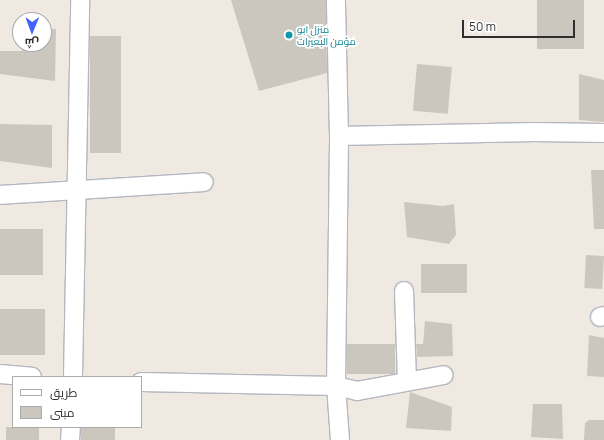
<!DOCTYPE html>
<meta charset="utf-8">
<style>
body{margin:0}
#map{position:relative;width:604px;height:440px;overflow:hidden;background:#efe9e1;font-family:Manrope,Cairo,sans-serif}
div>[style]{position:absolute}
[style*='--x']{left:calc(var(--x)*1px);top:calc(var(--y)*1px);width:calc(var(--w)*1px);rotate:calc(var(--a)*1deg)}
.building>*{inset:0;background:#cbc7bf;transform-origin:0 0}
.roads{filter:drop-shadow(1px 0 #b4b7c1) drop-shadow(-1px 0 #b4b7c1) drop-shadow(0 1px #b4b7c1) drop-shadow(0 -1px #b4b7c1)}
.minor>*{height:18px;margin:-9px;padding:0 9px;transform-origin:9px;border-radius:9px;background:#fff}
.dots>*{width:11px;height:11px;translate:-50% -50%;box-sizing:border-box;border:2px solid #fff;border-radius:50%}
span{translate:-50% -50%;white-space:nowrap;text-align:center;line-height:1.15;-webkit-text-stroke:3.5px #fff;paint-order:stroke}
.culture-label{font-size:10px;color:#0d838f}
.left{translate:0 -50%;text-align:left}
.legend{position:absolute;left:12px;top:376px;width:130px;height:52px;box-sizing:border-box;background:#fff;border:1px solid #ababab;margin:0;padding:5px 7px;list-style:none;font-size:12px;color:#2e2e2e}
.legend li{display:flex;align-items:center;gap:8px;height:20px}
.legend b{width:20px;border:1px solid #ababab}
.north{position:absolute;left:12px;top:12px;width:40px;height:40px;box-sizing:border-box;background:#fff;border:1px solid #ababab;border-radius:50%;rotate:181deg;font-size:11px;font-weight:700;line-height:16px;text-align:center;color:#2e2e2e}
.north::after{content:'';display:block;margin:auto;width:14px;height:18px;background:#4264fb;clip-path:polygon(50% 0,100% 100%,50% 72%,0 100%)}
.scale{position:absolute;left:462px;top:20px;width:113px;height:18px;box-sizing:border-box;border:2px solid #2e2e2e;border-top:0;padding-left:5px;font-size:12px;line-height:14px;white-space:nowrap;color:#2e2e2e;-webkit-text-stroke:3px #fff;paint-order:stroke}
</style>
<div id="map">
<div class="building">
<div style="clip-path:polygon(231px 0,326px 0,327px 73px,259px 91px)"></div>
<div style="left:537px;top:0;width:47px;height:49px"></div>
<div style="clip-path:polygon(44px 29px,56px 29px,55px 81px,0 74px,0 51px,22px 51px,22px 44px,44px 44px)"></div>
<div style="left:90px;top:36px;width:31px;height:117px"></div>
<div style="left:417px;top:64px;width:35px;height:47px;rotate:5deg"></div>
<div style="clip-path:polygon(579px 74px,604px 80px,604px 122px,579px 120px)"></div>
<div style="clip-path:polygon(0 124px,52px 125px,52px 168px,0 161px)"></div>
<div style="clip-path:polygon(591px 170px,604px 170px,604px 229px,594px 229px)"></div>
<div style="clip-path:polygon(404px 202px,443px 206px,454px 204px,456px 235px,449px 244px,407px 237px)"></div>
<div style="left:0;top:229px;width:43px;height:46px"></div>
<div style="left:586px;top:255px;width:18px;height:33px;rotate:3deg"></div>
<div style="left:421px;top:264px;width:46px;height:29px"></div>
<div style="left:0;top:309px;width:45px;height:46px"></div>
<div style="clip-path:polygon(425px 321px,452px 324px,453px 356px,417px 357px,416px 344px,423px 344px)"></div>
<div style="clip-path:polygon(589px 335px,604px 338px,604px 377px,587px 376px)"></div>
<div style="left:347px;top:344px;width:48px;height:30px"></div>
<div style="clip-path:polygon(410px 392px,452px 407px,451px 431px,406px 428px)"></div>
<div style="clip-path:polygon(533px 404px,562px 404px,563px 439px,531px 437px)"></div>
<div style="clip-path:polygon(589px 420px,604px 420px,604px 440px,584px 440px,585px 423px)"></div>
<div style="left:6px;top:427px;width:33px;height:13px"></div>
<div style="left:81px;top:427px;width:34px;height:13px"></div>
</div>
<div class="roads">
<div class="minor">
<div style="--x:339;--y:136;--w:196;--a:-1.2"></div>
<div style="--x:535;--y:132;--w:69;--a:0.8"></div>
<div style="--x:0;--y:195;--w:204;--a:-3.6"></div>
<div style="--x:404;--y:291;--w:90;--a:88.1"></div>
<div style="--x:600;--y:317;--w:4;--a:-14"></div>
<div style="--x:0;--y:374;--w:32;--a:5"></div>
<div style="--x:73;--y:377;--w:377;--a:-88.9"></div>
<div style="--x:141;--y:382;--w:195;--a:1.2"></div>
<div style="--x:336;--y:386;--w:250;--a:-89.3"></div>
<div style="--x:339;--y:136;--w:136;--a:-91.3"></div>
<div style="--x:70;--y:440;--w:13;--a:-86"></div>
<div style="--x:340;--y:440;--w:54;--a:-94.2"></div>
<div style="--x:336;--y:386;--w:22;--a:13"></div>
<div style="--x:357;--y:391;--w:88;--a:-10.4"></div>
</div>
</div>
<div class="dots">
<div style="left:289px;top:35px;background:#0f9aa8"></div>
</div>
<div class="culture-label">
<span class="left" style="left:297px;top:35px">منزل ابو<br>مؤمن البعيرات</span>
</div>
<ul class="legend">
<li><b style="height:5px;background:#fff"></b>طريق</li>
<li><b style="height:11px;background:#cbc7bf"></b>مبنى</li>
</ul>
<div class="north">ش</div>
<div class="scale">50 m</div>
</div>
